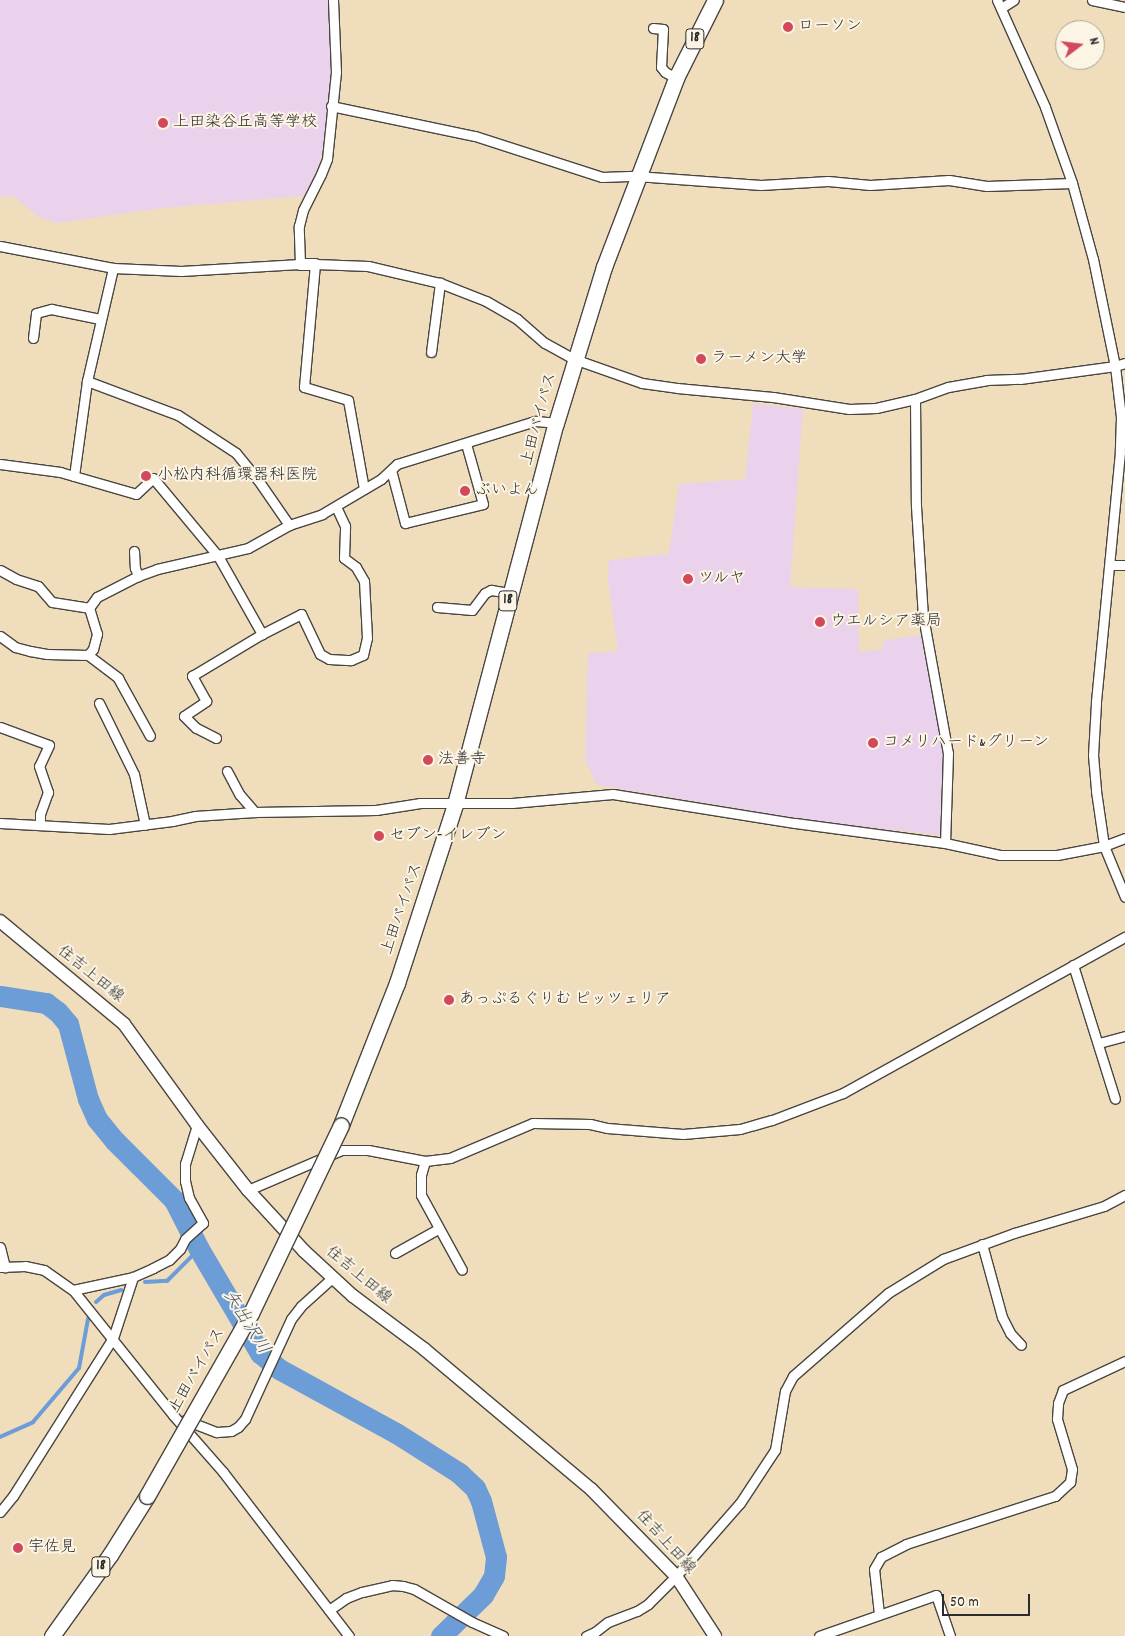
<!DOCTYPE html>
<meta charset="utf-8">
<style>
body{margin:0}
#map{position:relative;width:1125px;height:1636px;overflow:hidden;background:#f0ddbc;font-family:Dekko,"Klee One",sans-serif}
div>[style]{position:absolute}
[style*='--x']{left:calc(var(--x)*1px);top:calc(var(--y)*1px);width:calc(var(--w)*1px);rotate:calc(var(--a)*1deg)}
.built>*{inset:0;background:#ead1ec}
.stream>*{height:4px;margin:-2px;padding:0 2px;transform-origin:2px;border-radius:2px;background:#6c9dd6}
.river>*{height:21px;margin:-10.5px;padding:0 10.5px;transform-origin:10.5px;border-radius:10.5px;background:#6c9dd6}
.roads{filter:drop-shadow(1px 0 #494641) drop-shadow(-1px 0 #494641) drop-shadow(0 1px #494641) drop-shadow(0 -1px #494641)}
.minor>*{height:9px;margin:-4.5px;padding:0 4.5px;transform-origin:4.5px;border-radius:4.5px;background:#fff}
.tertiary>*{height:11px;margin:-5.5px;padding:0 5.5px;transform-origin:5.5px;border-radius:5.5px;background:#fff}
.secondary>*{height:12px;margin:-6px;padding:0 6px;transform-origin:6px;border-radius:6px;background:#fff}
.trunk>*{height:15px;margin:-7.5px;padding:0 7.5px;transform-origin:7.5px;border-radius:7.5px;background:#fff}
.bridges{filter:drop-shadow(1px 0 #494641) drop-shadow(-1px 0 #494641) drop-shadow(0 1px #494641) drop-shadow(0 -1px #494641)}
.trunk-bridge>*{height:15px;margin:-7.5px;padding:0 7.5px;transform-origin:7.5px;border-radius:7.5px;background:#fff}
.dots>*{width:14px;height:14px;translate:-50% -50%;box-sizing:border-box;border:2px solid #fcf5e5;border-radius:50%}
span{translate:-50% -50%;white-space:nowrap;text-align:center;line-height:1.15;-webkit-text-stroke:4px #fcf5e5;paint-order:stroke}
.shield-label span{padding:1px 4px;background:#fcf5e5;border:1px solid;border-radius:4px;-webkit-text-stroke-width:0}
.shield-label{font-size:15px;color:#2b2b2b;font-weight:700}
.poi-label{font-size:16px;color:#2b2b2b}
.left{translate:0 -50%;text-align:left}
.street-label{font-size:16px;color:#2b2b2b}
.water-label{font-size:18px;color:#45596f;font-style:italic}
.north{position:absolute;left:1055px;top:20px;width:50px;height:50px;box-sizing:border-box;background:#fcf5e5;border:1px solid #a8a49b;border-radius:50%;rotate:75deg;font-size:14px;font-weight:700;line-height:20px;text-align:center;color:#2b2b2b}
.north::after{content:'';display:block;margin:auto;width:18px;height:22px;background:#d1495b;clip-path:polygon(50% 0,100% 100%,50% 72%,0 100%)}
.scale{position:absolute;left:942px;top:1594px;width:88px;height:22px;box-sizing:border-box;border:2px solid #2b2b2b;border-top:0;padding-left:6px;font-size:15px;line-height:18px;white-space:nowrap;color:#2b2b2b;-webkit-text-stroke:4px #fcf5e5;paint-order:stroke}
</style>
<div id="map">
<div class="built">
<div style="clip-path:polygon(0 0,328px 0,334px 19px,333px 72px,325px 139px,317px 174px,304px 196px,163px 208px,57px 223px,39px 217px,13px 196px,0 197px)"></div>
<div style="clip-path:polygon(753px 404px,803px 409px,790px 587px,858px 589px,859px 652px,882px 649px,885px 640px,921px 635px,943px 749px,941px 835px,820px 822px,597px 785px,585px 760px,588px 653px,618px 651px,608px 581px,609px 560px,669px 554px,679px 484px,745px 479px)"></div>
</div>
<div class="stream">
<div style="--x:145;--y:1282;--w:22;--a:-3"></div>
<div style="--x:167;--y:1281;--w:45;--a:-45"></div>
<div style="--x:96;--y:1302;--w:11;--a:-41"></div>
<div style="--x:104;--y:1295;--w:18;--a:-16"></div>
<div style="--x:0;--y:1437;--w:36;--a:-24"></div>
<div style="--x:33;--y:1422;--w:71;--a:-49.6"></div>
<div style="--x:79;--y:1368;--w:50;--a:-79.6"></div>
</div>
<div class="river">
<div style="--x:0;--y:996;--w:47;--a:8.7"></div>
<div style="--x:46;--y:1003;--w:15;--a:37"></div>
<div style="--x:58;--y:1012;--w:16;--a:50"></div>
<div style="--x:68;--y:1024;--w:78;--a:75.1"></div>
<div style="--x:88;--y:1099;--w:22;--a:66"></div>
<div style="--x:97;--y:1119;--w:28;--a:51"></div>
<div style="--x:115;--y:1141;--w:83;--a:45"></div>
<div style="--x:174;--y:1200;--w:55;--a:63"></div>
<div style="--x:199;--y:1249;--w:121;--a:59.6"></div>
<div style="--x:260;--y:1353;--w:25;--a:40"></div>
<div style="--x:279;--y:1369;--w:133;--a:28.7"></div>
<div style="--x:396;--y:1433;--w:75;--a:32.4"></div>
<div style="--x:459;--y:1473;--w:22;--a:43"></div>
<div style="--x:475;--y:1488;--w:14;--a:65"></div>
<div style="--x:481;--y:1501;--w:58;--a:75"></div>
<div style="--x:496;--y:1557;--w:19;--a:96"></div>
<div style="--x:494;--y:1576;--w:22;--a:120"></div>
<div style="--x:483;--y:1595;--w:59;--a:135.7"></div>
</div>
<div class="roads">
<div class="minor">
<div style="--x:997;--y:0;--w:117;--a:65.8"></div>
<div style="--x:1045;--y:107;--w:81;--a:70.4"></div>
<div style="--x:1072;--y:183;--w:79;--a:74.6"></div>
<div style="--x:1093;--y:259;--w:109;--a:78.4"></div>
<div style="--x:1115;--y:366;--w:51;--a:83.3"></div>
<div style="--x:1121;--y:417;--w:35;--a:92"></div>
<div style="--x:1120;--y:452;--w:252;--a:95.5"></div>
<div style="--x:1096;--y:703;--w:52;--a:93.3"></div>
<div style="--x:1093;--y:755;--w:36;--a:85"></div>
<div style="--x:1096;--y:791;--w:56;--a:81.7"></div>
<div style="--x:1104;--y:846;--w:55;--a:67.6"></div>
<div style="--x:1092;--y:0;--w:34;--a:12"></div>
<div style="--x:1001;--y:8;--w:15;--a:-32"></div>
<div style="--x:653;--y:28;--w:10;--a:6"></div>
<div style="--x:663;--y:29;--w:38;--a:93"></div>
<div style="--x:661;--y:67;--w:6;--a:51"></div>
<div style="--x:665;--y:72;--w:13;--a:29"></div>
<div style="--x:331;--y:106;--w:147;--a:11.8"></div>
<div style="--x:475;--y:136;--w:133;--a:17.9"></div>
<div style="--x:602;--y:177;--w:34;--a:-2"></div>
<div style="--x:636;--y:176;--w:125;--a:4.1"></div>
<div style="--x:761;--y:185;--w:67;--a:-3.4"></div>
<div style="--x:828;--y:181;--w:42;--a:5.4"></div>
<div style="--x:870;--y:185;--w:79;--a:-3.6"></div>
<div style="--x:949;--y:180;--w:38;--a:9"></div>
<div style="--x:987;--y:186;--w:85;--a:-2"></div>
<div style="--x:0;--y:246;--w:115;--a:11"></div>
<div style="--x:113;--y:268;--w:68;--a:2.5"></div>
<div style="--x:181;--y:271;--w:119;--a:-3.4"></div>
<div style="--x:300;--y:264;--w:38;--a:-92"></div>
<div style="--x:299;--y:226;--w:16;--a:-76"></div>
<div style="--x:303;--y:210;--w:40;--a:-63.4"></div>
<div style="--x:321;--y:174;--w:16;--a:-68"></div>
<div style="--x:327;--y:159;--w:87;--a:-84.1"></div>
<div style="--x:336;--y:72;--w:72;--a:-92.4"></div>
<div style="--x:33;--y:338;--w:25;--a:-83"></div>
<div style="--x:36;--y:313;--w:16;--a:-15"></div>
<div style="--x:51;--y:309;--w:50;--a:11.5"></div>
<div style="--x:431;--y:352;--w:70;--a:-82.6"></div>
<div style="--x:87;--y:381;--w:97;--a:20.5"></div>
<div style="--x:178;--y:415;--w:69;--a:33.2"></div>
<div style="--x:236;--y:453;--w:35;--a:51"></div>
<div style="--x:258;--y:480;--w:55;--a:55.4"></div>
<div style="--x:915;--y:399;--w:107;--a:89.5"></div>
<div style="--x:916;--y:506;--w:110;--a:86.4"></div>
<div style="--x:923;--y:616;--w:139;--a:79.7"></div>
<div style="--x:948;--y:753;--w:90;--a:91.9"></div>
<div style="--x:0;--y:464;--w:61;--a:7.6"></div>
<div style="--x:60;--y:472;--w:79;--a:16.1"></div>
<div style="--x:136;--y:494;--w:23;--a:-43"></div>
<div style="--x:153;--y:478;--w:102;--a:50.2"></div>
<div style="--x:218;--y:556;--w:90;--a:60.6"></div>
<div style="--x:391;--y:470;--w:55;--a:75.2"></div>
<div style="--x:405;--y:523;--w:80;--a:-13.7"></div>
<div style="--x:483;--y:504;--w:62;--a:-105.8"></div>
<div style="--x:74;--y:476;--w:96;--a:-82.2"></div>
<div style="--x:87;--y:381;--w:116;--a:-77"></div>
<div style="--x:364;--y:489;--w:90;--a:-100.2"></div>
<div style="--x:348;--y:400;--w:46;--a:-163.5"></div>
<div style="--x:304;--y:387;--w:123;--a:-84.9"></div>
<div style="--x:315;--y:264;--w:53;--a:2.2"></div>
<div style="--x:368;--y:266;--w:74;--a:13.3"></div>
<div style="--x:440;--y:283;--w:49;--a:21.4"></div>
<div style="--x:486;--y:301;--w:36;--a:30"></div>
<div style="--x:517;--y:319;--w:37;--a:41"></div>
<div style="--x:545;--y:343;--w:33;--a:29"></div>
<div style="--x:574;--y:359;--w:72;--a:19.4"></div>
<div style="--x:642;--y:383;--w:35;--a:8"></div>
<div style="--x:677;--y:388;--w:96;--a:5.4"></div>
<div style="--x:773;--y:397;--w:77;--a:9"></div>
<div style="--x:849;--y:409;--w:27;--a:-2"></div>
<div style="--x:876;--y:408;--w:40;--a:-13"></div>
<div style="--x:915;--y:399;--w:35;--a:-20"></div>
<div style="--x:948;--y:387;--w:39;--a:-10"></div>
<div style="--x:986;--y:380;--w:34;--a:-2"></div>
<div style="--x:1020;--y:379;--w:96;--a:-7.8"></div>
<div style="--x:1115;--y:366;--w:10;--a:-17"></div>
<div style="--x:134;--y:551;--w:17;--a:87"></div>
<div style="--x:135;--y:568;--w:9;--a:69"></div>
<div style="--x:1110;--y:565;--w:15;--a:0"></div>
<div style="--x:0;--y:570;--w:18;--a:29"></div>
<div style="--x:16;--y:579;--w:23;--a:18"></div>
<div style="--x:38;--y:586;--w:21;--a:49"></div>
<div style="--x:52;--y:602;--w:37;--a:9"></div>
<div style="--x:89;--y:608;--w:14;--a:-54"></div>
<div style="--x:97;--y:597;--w:46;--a:-27.1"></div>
<div style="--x:138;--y:576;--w:20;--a:-20"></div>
<div style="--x:157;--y:569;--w:93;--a:-13"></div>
<div style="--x:248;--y:548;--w:47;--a:-29.3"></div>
<div style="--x:289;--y:525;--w:35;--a:-18"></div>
<div style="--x:322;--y:514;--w:69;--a:-30.7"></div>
<div style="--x:381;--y:479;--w:22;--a:-43"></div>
<div style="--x:397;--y:464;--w:145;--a:-17.3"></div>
<div style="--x:535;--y:421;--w:21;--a:5"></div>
<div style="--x:437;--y:607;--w:35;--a:5"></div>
<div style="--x:472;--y:610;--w:21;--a:-53"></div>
<div style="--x:485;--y:593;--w:7;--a:-27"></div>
<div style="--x:491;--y:590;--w:20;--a:9"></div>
<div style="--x:0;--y:636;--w:19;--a:36"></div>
<div style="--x:15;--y:647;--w:16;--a:15"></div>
<div style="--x:30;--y:651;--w:17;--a:10"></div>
<div style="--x:47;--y:654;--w:41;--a:1.4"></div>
<div style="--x:88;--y:655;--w:38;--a:37"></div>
<div style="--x:118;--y:678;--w:66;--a:61.1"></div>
<div style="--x:88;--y:655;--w:8;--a:-50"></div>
<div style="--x:93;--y:649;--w:16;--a:-75"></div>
<div style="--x:97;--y:634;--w:27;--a:-107"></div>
<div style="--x:99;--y:703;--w:79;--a:63.8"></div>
<div style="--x:134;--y:774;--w:52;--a:77.8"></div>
<div style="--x:0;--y:727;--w:52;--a:20.2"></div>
<div style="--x:49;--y:745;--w:23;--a:115"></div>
<div style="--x:39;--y:766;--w:28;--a:71"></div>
<div style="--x:48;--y:792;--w:23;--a:110"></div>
<div style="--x:40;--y:814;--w:10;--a:90"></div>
<div style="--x:216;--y:738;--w:22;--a:-153"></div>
<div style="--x:196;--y:728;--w:17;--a:-135"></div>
<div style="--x:184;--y:716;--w:27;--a:-34"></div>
<div style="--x:206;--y:701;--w:29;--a:-119"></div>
<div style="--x:192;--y:676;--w:82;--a:-31"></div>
<div style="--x:262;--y:634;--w:44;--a:-27.1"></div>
<div style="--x:301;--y:614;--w:44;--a:64.6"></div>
<div style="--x:320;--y:654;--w:10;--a:29"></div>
<div style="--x:329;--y:659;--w:22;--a:3"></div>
<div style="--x:351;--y:660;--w:13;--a:-23"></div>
<div style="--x:363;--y:655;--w:17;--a:-77"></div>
<div style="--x:367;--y:638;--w:57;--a:-93"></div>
<div style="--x:364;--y:581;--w:16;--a:-120"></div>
<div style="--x:356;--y:567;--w:15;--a:-143"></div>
<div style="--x:344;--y:558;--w:32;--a:-88"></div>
<div style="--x:345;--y:526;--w:21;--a:-115"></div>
<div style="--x:227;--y:771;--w:27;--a:62"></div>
<div style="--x:240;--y:795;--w:23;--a:49"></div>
<div style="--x:0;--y:823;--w:109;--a:3.2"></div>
<div style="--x:109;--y:829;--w:64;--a:-7.2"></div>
<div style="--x:172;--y:821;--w:24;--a:-12"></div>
<div style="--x:195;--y:816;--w:60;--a:-3.8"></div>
<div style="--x:255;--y:812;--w:121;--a:-0.9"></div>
<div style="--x:376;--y:810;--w:45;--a:-9"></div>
<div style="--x:420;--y:803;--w:92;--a:0"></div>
<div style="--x:512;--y:803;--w:101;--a:-5.1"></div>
<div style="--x:613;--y:794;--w:184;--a:9.1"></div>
<div style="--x:795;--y:823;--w:151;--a:7.6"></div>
<div style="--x:945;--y:843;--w:56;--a:12.3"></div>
<div style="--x:1000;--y:855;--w:57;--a:0"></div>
<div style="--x:1057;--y:855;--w:48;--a:-10.8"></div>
<div style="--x:1104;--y:846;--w:22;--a:-21"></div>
<div style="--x:1073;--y:965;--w:140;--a:72.6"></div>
<div style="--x:1099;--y:1043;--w:27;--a:-15"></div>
<div style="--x:425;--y:1161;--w:15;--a:106"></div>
<div style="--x:421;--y:1175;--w:20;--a:90"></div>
<div style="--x:421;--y:1195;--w:85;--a:61.3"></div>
<div style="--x:248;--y:1190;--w:102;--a:-23.1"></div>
<div style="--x:342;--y:1150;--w:26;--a:0"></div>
<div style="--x:368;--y:1150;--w:58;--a:10.9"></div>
<div style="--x:425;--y:1161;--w:25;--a:-7"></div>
<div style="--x:450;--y:1158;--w:90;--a:-22.9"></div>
<div style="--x:533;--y:1123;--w:57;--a:1"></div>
<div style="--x:590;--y:1124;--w:17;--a:13"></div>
<div style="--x:607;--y:1128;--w:76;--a:4.5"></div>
<div style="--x:683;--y:1134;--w:57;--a:-5"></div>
<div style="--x:740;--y:1129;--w:33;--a:-16"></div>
<div style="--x:772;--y:1120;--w:76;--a:-20.8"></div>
<div style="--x:843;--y:1093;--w:322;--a:-29"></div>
<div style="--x:982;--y:1244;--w:76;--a:74.7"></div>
<div style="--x:1002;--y:1317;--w:18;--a:63"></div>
<div style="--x:1010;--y:1333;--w:16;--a:47"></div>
<div style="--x:0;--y:1247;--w:21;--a:76"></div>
<div style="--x:395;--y:1253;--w:49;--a:-29.2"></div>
<div style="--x:0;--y:1267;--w:25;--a:-2"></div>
<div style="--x:25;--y:1266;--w:19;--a:12"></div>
<div style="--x:44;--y:1270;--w:35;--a:35"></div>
<div style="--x:73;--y:1290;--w:160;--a:51.3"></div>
<div style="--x:173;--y:1415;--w:76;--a:48.7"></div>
<div style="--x:223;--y:1472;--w:207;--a:52.5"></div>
<div style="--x:73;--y:1290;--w:61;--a:-12.2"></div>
<div style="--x:133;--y:1277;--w:22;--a:-24"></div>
<div style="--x:153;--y:1268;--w:18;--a:-27"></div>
<div style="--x:169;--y:1260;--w:16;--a:-45"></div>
<div style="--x:180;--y:1249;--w:11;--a:-63"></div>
<div style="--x:185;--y:1239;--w:24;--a:-42"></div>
<div style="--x:203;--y:1223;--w:29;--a:-119"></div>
<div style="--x:189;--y:1198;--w:17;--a:-103"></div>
<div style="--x:185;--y:1181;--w:17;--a:-90"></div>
<div style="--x:185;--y:1164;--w:41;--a:-72.9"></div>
<div style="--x:185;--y:1420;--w:34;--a:21"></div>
<div style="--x:217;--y:1432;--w:14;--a:-4"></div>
<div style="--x:231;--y:1431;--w:8;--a:-30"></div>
<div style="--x:238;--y:1427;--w:11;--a:-49"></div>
<div style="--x:245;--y:1419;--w:110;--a:-65.3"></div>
<div style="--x:291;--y:1319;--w:16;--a:-52"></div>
<div style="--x:301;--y:1306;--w:42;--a:-42.1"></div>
<div style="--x:0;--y:1512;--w:21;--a:-51"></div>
<div style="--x:13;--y:1496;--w:187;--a:-57.7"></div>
<div style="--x:113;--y:1338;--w:64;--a:-71.8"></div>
<div style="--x:329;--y:1610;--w:21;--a:-35"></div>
<div style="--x:346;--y:1598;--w:17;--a:-21"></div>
<div style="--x:362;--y:1592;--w:31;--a:-13"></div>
<div style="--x:392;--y:1585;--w:11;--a:5"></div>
<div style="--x:403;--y:1586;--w:11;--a:15"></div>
<div style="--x:414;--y:1589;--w:67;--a:29.6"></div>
<div style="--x:472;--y:1622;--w:34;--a:24"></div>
<div style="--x:879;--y:1614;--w:45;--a:-96.3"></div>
<div style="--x:874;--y:1569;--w:14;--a:-60"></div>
<div style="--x:881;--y:1557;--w:28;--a:-27"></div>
<div style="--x:906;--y:1544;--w:157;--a:-17.9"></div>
<div style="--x:1055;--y:1496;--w:21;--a:-43"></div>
<div style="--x:1070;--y:1482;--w:13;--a:-81"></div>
<div style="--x:1072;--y:1469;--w:52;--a:-106.7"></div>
<div style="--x:1057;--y:1419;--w:16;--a:-86"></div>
<div style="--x:1058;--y:1403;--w:14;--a:-69"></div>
<div style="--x:1063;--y:1390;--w:68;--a:-25.1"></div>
<div style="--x:586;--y:1636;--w:10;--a:-24"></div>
<div style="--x:595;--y:1632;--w:16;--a:-38"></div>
<div style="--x:608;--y:1622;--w:31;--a:-21"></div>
<div style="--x:637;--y:1611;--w:13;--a:-32"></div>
<div style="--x:648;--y:1604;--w:40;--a:-45"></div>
<div style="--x:676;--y:1576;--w:97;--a:-48.8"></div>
<div style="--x:740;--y:1503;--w:64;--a:-56.6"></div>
<div style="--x:775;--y:1450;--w:60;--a:-80.4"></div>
<div style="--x:785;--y:1391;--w:17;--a:-62"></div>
<div style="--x:793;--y:1376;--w:126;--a:-41.1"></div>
<div style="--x:888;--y:1293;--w:65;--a:-31.7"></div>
<div style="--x:943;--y:1259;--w:76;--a:-20.1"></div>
<div style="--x:1014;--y:1233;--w:94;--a:-16.7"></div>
<div style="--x:1104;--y:1206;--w:24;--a:-28"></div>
<div style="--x:819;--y:1636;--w:124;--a:-19.3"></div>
<div style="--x:936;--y:1595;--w:43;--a:71.1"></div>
</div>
<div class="tertiary">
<div style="--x:300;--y:264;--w:15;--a:0"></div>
</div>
<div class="secondary">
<div style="--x:0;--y:921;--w:161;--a:39.7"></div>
<div style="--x:124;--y:1024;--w:125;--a:54.1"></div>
<div style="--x:197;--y:1125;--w:83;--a:51.9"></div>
<div style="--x:248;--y:1190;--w:83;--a:47.4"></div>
<div style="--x:304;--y:1251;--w:67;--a:42.6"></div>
<div style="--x:353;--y:1296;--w:89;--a:36.7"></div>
<div style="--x:424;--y:1349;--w:218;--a:40"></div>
<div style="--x:591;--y:1489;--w:122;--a:45.7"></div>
<div style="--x:676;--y:1576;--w:72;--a:57"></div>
</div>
<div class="trunk">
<div style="--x:341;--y:1125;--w:153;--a:-68.5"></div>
<div style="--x:397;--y:983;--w:188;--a:-72"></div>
<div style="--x:455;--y:804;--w:394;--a:-75.2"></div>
<div style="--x:556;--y:423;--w:163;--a:-72.9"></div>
<div style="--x:604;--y:267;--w:202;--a:-69.1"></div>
<div style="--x:676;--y:78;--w:87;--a:-63.4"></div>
<div style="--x:52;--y:1636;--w:100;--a:-54.4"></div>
<div style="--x:110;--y:1555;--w:70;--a:-57.9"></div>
</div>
</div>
<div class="bridges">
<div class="trunk-bridge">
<div style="--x:147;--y:1496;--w:210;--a:-60.4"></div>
<div style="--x:251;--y:1313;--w:208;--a:-64.4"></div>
</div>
</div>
<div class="dots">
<div style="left:788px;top:27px;background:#d1495b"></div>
<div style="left:163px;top:123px;background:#d1495b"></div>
<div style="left:701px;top:359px;background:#d1495b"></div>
<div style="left:146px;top:476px;background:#d1495b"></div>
<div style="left:465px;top:491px;background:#d1495b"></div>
<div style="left:688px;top:579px;background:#d1495b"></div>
<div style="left:820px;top:622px;background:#d1495b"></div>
<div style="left:873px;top:743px;background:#d1495b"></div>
<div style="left:428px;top:760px;background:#d1495b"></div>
<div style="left:379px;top:836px;background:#d1495b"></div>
<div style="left:449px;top:1000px;background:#d1495b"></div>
<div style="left:18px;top:1548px;background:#d1495b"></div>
</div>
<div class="shield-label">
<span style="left:695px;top:39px">18</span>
<span style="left:508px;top:601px">18</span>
<span style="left:101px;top:1567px">18</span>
</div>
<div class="poi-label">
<span class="left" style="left:798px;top:27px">ローソン</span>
<span class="left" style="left:173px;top:123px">上田染谷丘高等学校</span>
<span class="left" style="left:711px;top:359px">ラーメン大学</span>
<span class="left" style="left:157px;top:476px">小松内科循環器科医院</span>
<span class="left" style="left:475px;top:491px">ぶいよん</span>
<span class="left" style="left:698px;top:579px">ツルヤ</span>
<span class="left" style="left:830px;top:622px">ウエルシア薬局</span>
<span class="left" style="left:883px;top:743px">コメリハード&amp;グリーン</span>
<span class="left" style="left:438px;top:760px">法善寺</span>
<span class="left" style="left:389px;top:836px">セブン-イレブン</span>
<span class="left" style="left:459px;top:1000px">あっぷるぐりむ ピッツェリア</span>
<span class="left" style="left:28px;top:1548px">宇佐見</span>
</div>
<div class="street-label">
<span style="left:540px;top:419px;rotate:-75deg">上田バイパス</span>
<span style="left:403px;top:909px;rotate:-71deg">上田バイパス</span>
<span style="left:90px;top:975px;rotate:39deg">住吉上田線</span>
<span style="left:358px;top:1276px;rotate:40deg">住吉上田線</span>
<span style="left:198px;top:1371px;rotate:-60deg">上田バイパス</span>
<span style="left:665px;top:1543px;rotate:48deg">住吉上田線</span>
</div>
<div class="water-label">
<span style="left:245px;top:1323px;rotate:58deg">矢出沢川</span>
</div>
<div class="north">N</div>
<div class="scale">50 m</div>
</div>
